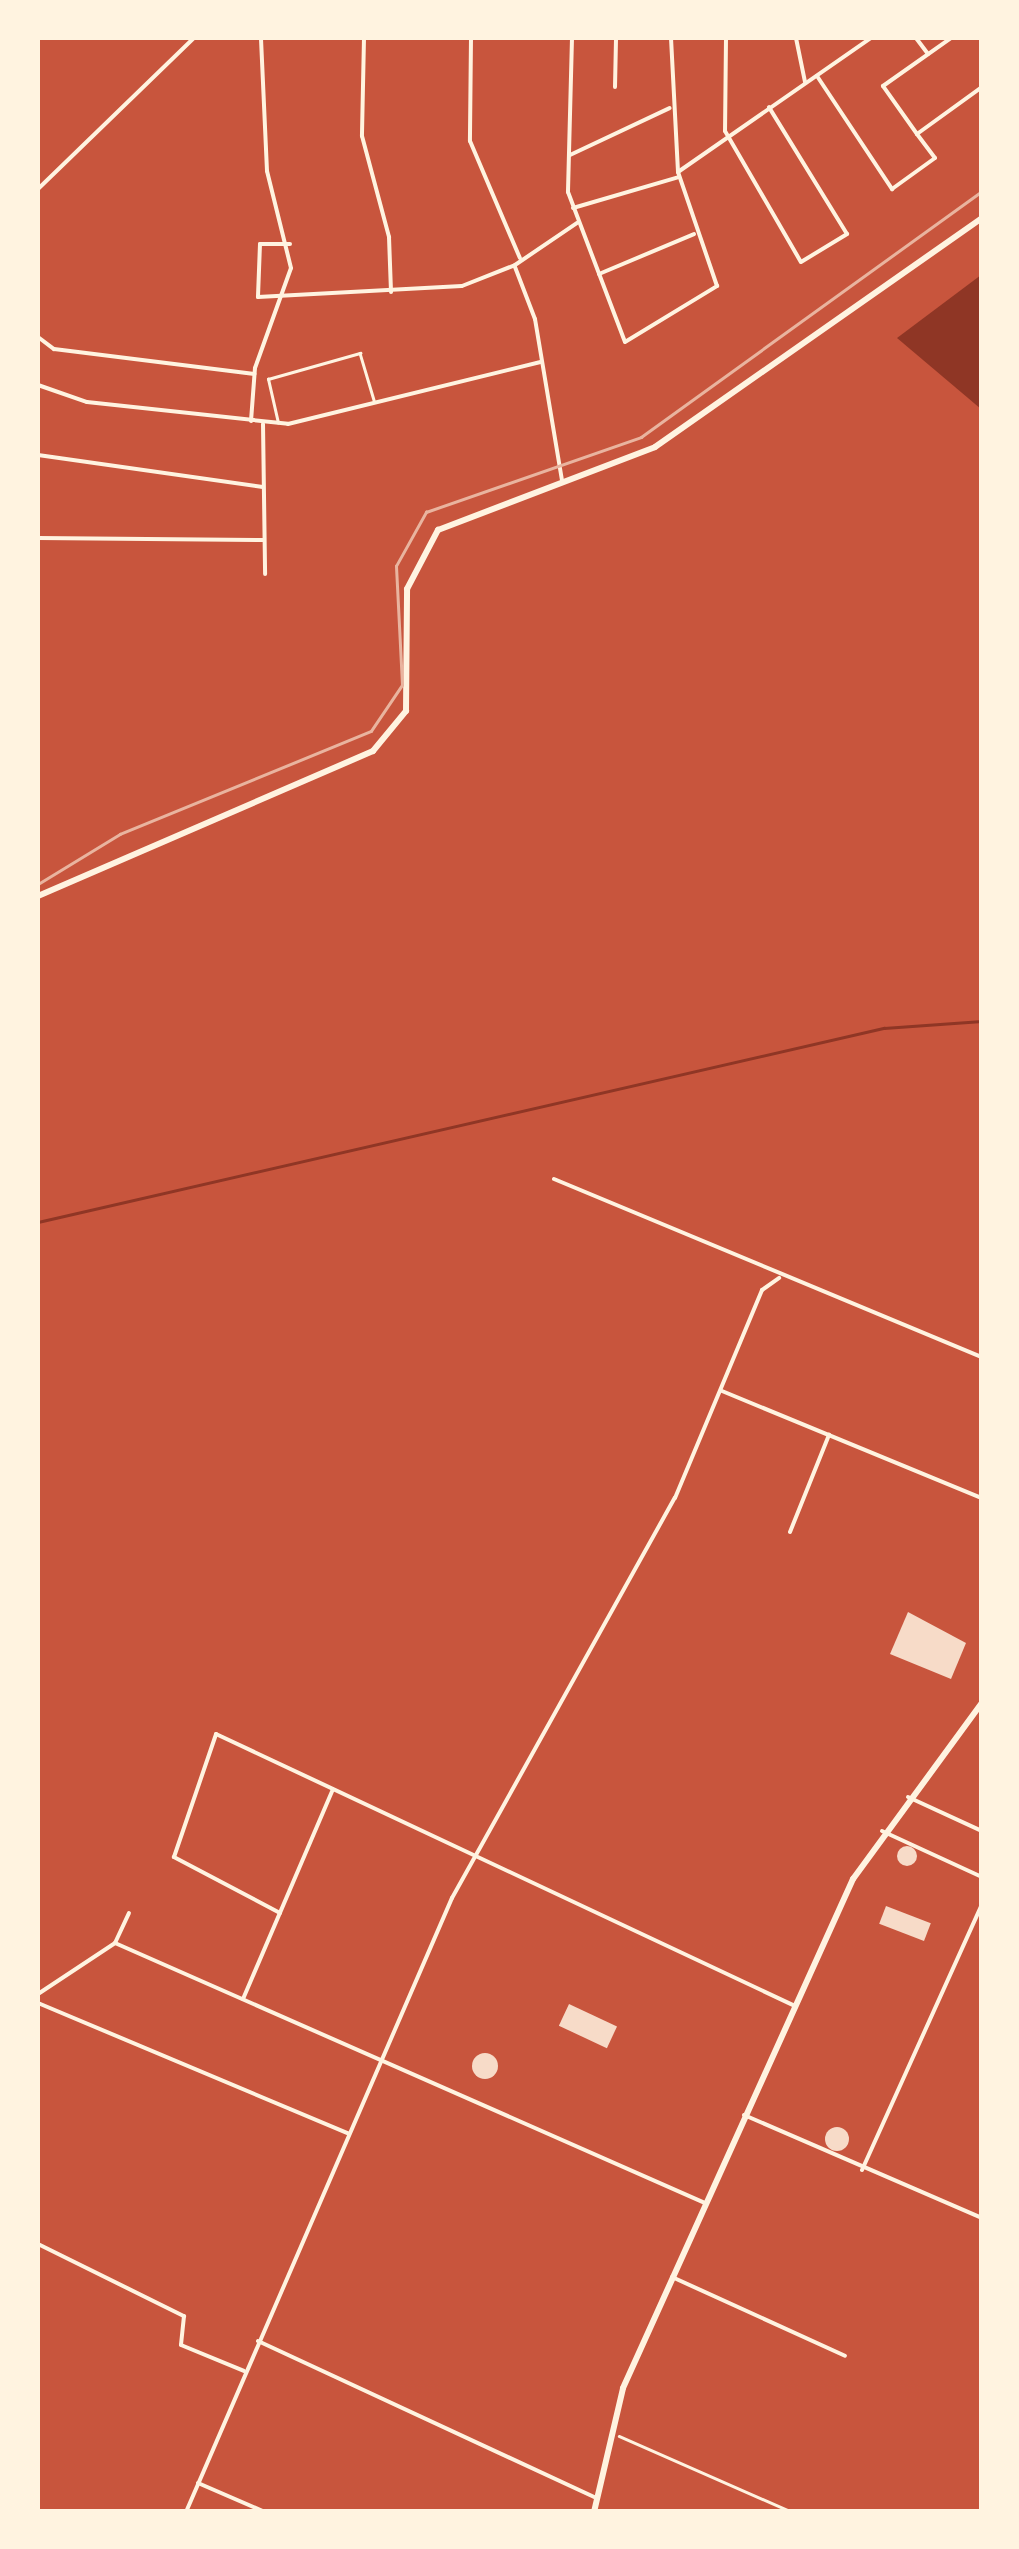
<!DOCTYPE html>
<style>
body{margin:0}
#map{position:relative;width:1019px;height:2549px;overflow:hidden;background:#c8553d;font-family:"PT Sans",sans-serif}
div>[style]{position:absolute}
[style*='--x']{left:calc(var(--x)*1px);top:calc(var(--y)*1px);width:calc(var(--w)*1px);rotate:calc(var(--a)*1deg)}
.water>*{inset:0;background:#8f3625}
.stream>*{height:2.5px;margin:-1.25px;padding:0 1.25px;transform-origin:1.25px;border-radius:1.25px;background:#8f3625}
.building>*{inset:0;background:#f7dbc8;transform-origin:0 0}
.round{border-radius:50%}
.path>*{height:2.5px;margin:-1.25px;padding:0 1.25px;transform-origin:1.25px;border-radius:1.25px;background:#fff3e0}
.service>*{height:2.5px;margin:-1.25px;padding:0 1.25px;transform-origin:1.25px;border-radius:1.25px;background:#fff3e0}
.minor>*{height:4px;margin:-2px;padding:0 2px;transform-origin:2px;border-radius:2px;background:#fff3e0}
.secondary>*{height:6px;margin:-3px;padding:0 3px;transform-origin:3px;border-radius:3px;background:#fff3e0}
.tram>*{height:2.5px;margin:-1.25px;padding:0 1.25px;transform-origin:1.25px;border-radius:1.25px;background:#e9b49f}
span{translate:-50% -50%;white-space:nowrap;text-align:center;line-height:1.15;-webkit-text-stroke:10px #fff3e0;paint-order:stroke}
.frame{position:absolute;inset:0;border:40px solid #fff3e0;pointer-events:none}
</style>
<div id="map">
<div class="water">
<div style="clip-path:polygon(981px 275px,981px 409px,897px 338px)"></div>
</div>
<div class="stream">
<div style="--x:38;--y:1222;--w:868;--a:-12.92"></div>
<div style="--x:884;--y:1028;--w:98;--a:-4.1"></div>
</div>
<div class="building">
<div style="clip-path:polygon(908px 1612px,966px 1643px,951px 1679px,890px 1654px)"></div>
<div class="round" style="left:897px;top:1846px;width:20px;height:20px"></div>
<div style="left:886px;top:1906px;width:48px;height:19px;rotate:21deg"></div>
<div style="left:569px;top:2004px;width:53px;height:24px;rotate:25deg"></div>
<div class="round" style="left:472px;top:2053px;width:26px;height:26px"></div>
<div class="round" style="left:825px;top:2127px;width:24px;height:24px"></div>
</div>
<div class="path">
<div style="--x:619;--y:2436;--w:189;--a:23.7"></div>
</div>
<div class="service">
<div style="--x:278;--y:423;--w:45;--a:-102.8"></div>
<div style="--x:268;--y:379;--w:96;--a:-15.8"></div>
<div style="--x:360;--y:353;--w:49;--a:73.4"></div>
</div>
<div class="minor">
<div style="--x:364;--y:38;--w:98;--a:91.2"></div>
<div style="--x:362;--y:136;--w:105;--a:75"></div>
<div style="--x:389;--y:237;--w:55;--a:87.9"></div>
<div style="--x:471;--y:38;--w:103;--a:90.6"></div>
<div style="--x:470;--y:141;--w:127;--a:66.9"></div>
<div style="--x:572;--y:38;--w:154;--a:91.5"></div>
<div style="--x:568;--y:192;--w:160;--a:69.2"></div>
<div style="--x:625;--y:342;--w:108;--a:-31.3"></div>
<div style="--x:717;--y:286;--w:120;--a:-108.9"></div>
<div style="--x:671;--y:38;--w:134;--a:87"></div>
<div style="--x:678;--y:172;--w:235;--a:-34.8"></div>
<div style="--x:726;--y:38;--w:93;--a:90.6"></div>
<div style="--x:725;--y:131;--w:151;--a:59.9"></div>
<div style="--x:801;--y:262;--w:54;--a:-31.3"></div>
<div style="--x:847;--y:234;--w:149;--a:-121.6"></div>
<div style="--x:796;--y:38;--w:45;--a:78.4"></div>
<div style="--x:916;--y:38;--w:20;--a:53"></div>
<div style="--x:817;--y:76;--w:136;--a:56.4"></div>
<div style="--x:892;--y:189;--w:53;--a:-35.8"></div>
<div style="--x:935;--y:158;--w:30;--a:-127"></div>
<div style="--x:917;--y:134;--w:80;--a:-35.9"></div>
<div style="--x:615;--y:87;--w:49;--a:-88.8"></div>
<div style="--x:917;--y:134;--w:59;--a:-125.3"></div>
<div style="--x:883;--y:86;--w:83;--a:-35.2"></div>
<div style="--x:570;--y:155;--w:110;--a:-25.2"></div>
<div style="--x:38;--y:189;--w:217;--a:-44.1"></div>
<div style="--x:573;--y:208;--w:110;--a:-16.3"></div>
<div style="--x:290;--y:244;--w:30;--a:180"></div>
<div style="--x:260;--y:244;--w:53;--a:92.2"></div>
<div style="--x:258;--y:297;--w:204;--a:-3.1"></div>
<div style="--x:462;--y:286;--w:57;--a:-21.6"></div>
<div style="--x:515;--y:265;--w:75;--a:-34.1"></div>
<div style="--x:515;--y:267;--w:56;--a:69"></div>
<div style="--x:535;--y:319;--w:164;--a:80.5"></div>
<div style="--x:599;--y:274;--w:103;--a:-22.8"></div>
<div style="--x:38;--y:337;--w:20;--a:37"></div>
<div style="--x:54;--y:349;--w:202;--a:7.1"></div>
<div style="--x:38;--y:385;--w:52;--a:19.1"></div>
<div style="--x:87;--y:402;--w:202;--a:6.2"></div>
<div style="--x:288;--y:424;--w:260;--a:-13.8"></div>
<div style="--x:251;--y:421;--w:53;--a:-85.7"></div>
<div style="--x:255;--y:368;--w:106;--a:-70.2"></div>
<div style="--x:291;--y:268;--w:100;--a:-103.9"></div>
<div style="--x:267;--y:171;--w:133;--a:-92.6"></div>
<div style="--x:263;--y:424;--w:150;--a:89.2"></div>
<div style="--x:38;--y:455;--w:227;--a:8.1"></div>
<div style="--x:38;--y:538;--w:226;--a:0.5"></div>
<div style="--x:554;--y:1179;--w:464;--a:22.6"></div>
<div style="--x:722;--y:1391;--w:281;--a:22.4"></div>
<div style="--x:790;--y:1532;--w:105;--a:-68.1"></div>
<div style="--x:908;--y:1797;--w:81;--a:24.7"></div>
<div style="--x:882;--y:1831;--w:110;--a:24.7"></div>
<div style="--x:280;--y:1913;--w:120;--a:-152.2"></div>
<div style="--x:174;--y:1857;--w:130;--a:-71.1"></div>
<div style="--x:216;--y:1734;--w:640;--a:25.16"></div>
<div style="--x:115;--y:1943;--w:645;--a:23.78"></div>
<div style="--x:38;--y:1994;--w:92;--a:-33.5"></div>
<div style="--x:115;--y:1943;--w:33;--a:-65"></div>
<div style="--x:243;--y:1999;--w:228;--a:-66.8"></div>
<div style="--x:38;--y:2003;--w:337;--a:22.8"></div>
<div style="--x:744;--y:2115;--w:259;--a:23.4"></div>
<div style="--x:862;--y:2170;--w:292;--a:-65.7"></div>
<div style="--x:38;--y:2244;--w:163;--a:26.3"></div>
<div style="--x:184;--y:2316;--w:29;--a:96"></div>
<div style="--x:181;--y:2345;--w:68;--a:22.4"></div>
<div style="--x:672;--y:2277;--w:190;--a:24.5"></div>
<div style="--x:258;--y:2341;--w:373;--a:24.9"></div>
<div style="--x:198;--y:2483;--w:73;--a:23.4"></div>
<div style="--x:186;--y:2512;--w:669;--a:-66.58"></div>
<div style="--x:452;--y:1898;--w:458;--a:-60.9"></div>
<div style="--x:675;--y:1498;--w:225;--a:-67.3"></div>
<div style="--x:762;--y:1290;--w:21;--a:-35"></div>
</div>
<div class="secondary">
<div style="--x:38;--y:896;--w:365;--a:-23.4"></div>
<div style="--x:373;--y:751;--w:52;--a:-50.5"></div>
<div style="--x:406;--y:711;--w:122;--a:-89.5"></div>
<div style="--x:407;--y:589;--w:67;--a:-62.3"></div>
<div style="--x:438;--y:530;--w:232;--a:-20.9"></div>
<div style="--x:655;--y:447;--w:399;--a:-35"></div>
<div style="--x:594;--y:2512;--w:127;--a:-76.8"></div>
<div style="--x:623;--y:2388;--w:559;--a:-65.68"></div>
<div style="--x:853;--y:1879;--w:218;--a:-53.8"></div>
</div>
<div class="tram">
<div style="--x:38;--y:884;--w:96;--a:-31.4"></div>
<div style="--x:120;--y:834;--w:271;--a:-22.3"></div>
<div style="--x:371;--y:731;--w:55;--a:-56"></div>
<div style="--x:402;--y:685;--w:119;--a:-92.9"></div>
<div style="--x:396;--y:566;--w:62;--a:-60.9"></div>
<div style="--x:426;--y:512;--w:228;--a:-19.2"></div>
<div style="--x:641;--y:437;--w:420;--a:-35.8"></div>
</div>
<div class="frame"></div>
</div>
